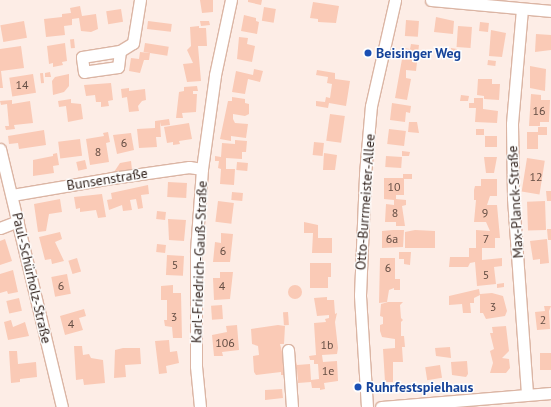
<!DOCTYPE html>
<meta charset="utf-8">
<style>
body{margin:0}
#map{position:relative;width:551px;height:407px;overflow:hidden;background:#fdede6;font-family:"PT Sans",sans-serif}
div>[style]{position:absolute}
[style*='--x']{left:calc(var(--x)*1px);top:calc(var(--y)*1px);width:calc(var(--w)*1px);rotate:calc(var(--a)*1deg)}
.building>*{inset:0;background:#facab6;transform-origin:0 0}
.round{border-radius:50%}
.roads{filter:drop-shadow(1px 0 #dbb5a4) drop-shadow(-1px 0 #dbb5a4) drop-shadow(0 1px #dbb5a4) drop-shadow(0 -1px #dbb5a4)}
.minor>*{height:11px;margin:-5.5px;padding:0 5.5px;transform-origin:5.5px;border-radius:5.5px;background:#fff}
.dots>*{width:11px;height:11px;translate:-50% -50%;box-sizing:border-box;border:2px solid #fefefe;border-radius:50%}
span{translate:-50% -50%;white-space:nowrap;text-align:center;line-height:1.15;-webkit-text-stroke:3px #fefefe;paint-order:stroke}
.number-label{font-size:12px;color:#654e44}
.number-label span{-webkit-text-stroke-width:0}
.transit-label{font-size:14px;color:#164399;font-weight:700}
.left{translate:0 -50%;text-align:left}
.street-label{font-size:14px;color:#33241e}
</style>
<div id="map">
<div class="building">
<div style="clip-path:polygon(200px 0,213px 0,213px 12px,202px 13px)"></div>
<div style="clip-path:polygon(248px 0,262px 0,261px 5px,248px 2px)"></div>
<div style="clip-path:polygon(313px 2px,339px 6px,336px 23px,318px 22px,318px 19px,310px 18px)"></div>
<div style="clip-path:polygon(80px 6px,82px 16px,96px 14px,98px 29px,91px 32px,81px 31px,79px 18px,72px 19px,72px 25px,64px 26px,65px 35px,46px 37px,44px 19px,62px 17px,62px 14px,71px 13px,70px 8px)"></div>
<div style="left:264px;top:7px;width:12px;height:14px;rotate:9deg"></div>
<div style="left:121px;top:9px;width:13px;height:15px;rotate:81deg"></div>
<div style="clip-path:polygon(244px 15px,256px 18px,256px 21px,259px 22px,257px 34px,241px 31px)"></div>
<div style="clip-path:polygon(436px 17px,454px 21px,453px 34px,434px 32px)"></div>
<div style="left:406px;top:20px;width:13px;height:16px;rotate:4deg"></div>
<div style="left:24px;top:21px;width:17px;height:24px;rotate:80deg"></div>
<div style="left:148px;top:21px;width:24px;height:8px;rotate:7deg"></div>
<div style="clip-path:polygon(200px 21px,209px 21px,210px 25px,201px 26px)"></div>
<div style="left:480px;top:22px;width:9px;height:9px;rotate:6deg"></div>
<div style="clip-path:polygon(199px 26px,199px 28px,206px 28px,207px 46px,198px 46px,201px 81px,187px 82px,183px 64px,193px 63px,187px 50px,191px 46px,190px 27px)"></div>
<div style="left:458px;top:26px;width:14px;height:21px;rotate:4deg"></div>
<div style="clip-path:polygon(491px 30px,506px 33px,502px 57px,489px 56px)"></div>
<div style="clip-path:polygon(536px 34px,551px 35px,551px 50px,535px 52px)"></div>
<div style="clip-path:polygon(239px 37px,248px 38px,247px 44px,255px 46px,252px 62px,237px 59px)"></div>
<div style="left:74px;top:39px;width:9px;height:4px;rotate:84deg"></div>
<div style="clip-path:polygon(65px 43px,67px 61px,62px 62px,63px 65px,53px 67px,53px 63px,49px 64px,47px 46px)"></div>
<div style="left:145px;top:43px;width:24px;height:9px;rotate:9deg"></div>
<div style="clip-path:polygon(411px 44px,419px 45px,416px 71px,406px 70px,406px 78px,411px 79px,407px 100px,395px 98px,404px 48px,410px 49px)"></div>
<div style="clip-path:polygon(21px 46px,24px 68px,1px 71px,3px 88px,0 88px,0 49px)"></div>
<div style="clip-path:polygon(451px 48px,457px 49px,456px 58px,451px 58px)"></div>
<div style="clip-path:polygon(140px 52px,150px 53px,149px 60px,144px 60px,140px 73px,129px 71px,131px 58px,139px 59px)"></div>
<div style="left:488px;top:60px;width:8px;height:5px;rotate:7deg"></div>
<div style="clip-path:polygon(530px 66px,546px 69px,545px 91px,530px 88px)"></div>
<div style="clip-path:polygon(254px 69px,263px 71px,260px 82px,248px 79px,245px 94px,232px 92px,236px 71px,253px 75px)"></div>
<div style="clip-path:polygon(317px 70px,335px 73px,335px 79px,350px 81px,346px 106px,329px 103px,328px 108px,316px 106px,316px 101px,325px 102px,326px 97px,330px 98px,332px 84px,327px 83px,328px 77px,316px 75px)"></div>
<div style="clip-path:polygon(50px 72px,51px 77px,45px 77px,45px 73px)"></div>
<div style="left:43px;top:73px;width:10px;height:3px;rotate:84deg"></div>
<div style="left:33px;top:74px;width:19px;height:24px;rotate:81deg"></div>
<div style="clip-path:polygon(69px 74px,69px 86px,64px 92px,53px 95px,52px 81px,55px 77px)"></div>
<div style="clip-path:polygon(478px 79px,492px 79px,492px 84px,500px 84px,499px 100px,484px 99px,484px 96px,477px 95px)"></div>
<div style="clip-path:polygon(111px 83px,113px 100px,108px 101px,109px 106px,101px 107px,101px 102px,96px 102px,95px 95px,86px 96px,84px 85px)"></div>
<div style="clip-path:polygon(197px 86px,198px 91px,193px 91px,193px 94px,197px 94px,196px 112px,182px 113px,183px 118px,176px 118px,179px 92px,184px 91px,184px 87px)"></div>
<div style="clip-path:polygon(129px 88px,129px 91px,145px 89px,146px 100px,142px 101px,138px 106px,139px 111px,129px 112px,127px 97px,122px 98px,121px 89px)"></div>
<div style="clip-path:polygon(531px 94px,541px 95px,541px 100px,550px 100px,549px 122px,540px 122px,540px 126px,529px 126px)"></div>
<div style="clip-path:polygon(461px 95px,469px 96px,468px 101px,460px 101px)"></div>
<div style="clip-path:polygon(232px 97px,245px 99px,245px 103px,249px 104px,249px 114px,245px 116px,233px 114px,233px 119px,235px 123px,248px 124px,246px 138px,231px 136px,231px 141px,220px 139px,228px 101px,232px 101px)"></div>
<div style="clip-path:polygon(474px 98px,483px 98px,483px 109px,498px 111px,497px 123px,475px 122px,476px 108px,469px 108px,469px 103px,474px 103px)"></div>
<div style="clip-path:polygon(71px 99px,71px 103px,81px 104px,83px 119px,68px 122px,66px 106px,59px 107px,58px 101px)"></div>
<div style="clip-path:polygon(12px 100px,12px 104px,30px 101px,33px 123px,14px 125px,15px 129px,6px 130px,5px 126px,9px 126px,7px 104px,1px 105px,0 101px)"></div>
<div style="clip-path:polygon(392px 103px,411px 106px,410px 113px,406px 112px,405px 122px,390px 120px)"></div>
<div style="left:330px;top:114px;width:15px;height:27px;rotate:8deg"></div>
<div style="clip-path:polygon(169px 119px,170px 125px,161px 126px,160px 122px,161px 137px,156px 137px,157px 147px,139px 148px,137px 129px,155px 128px,155px 121px)"></div>
<div style="clip-path:polygon(409px 122px,417px 122px,419px 133px,408px 132px)"></div>
<div style="clip-path:polygon(189px 123px,192px 139px,179px 141px,180px 144px,173px 145px,173px 142px,167px 143px,164px 127px)"></div>
<div style="left:538px;top:127px;width:9px;height:8px"></div>
<div style="left:389px;top:129px;width:17px;height:15px;rotate:7deg"></div>
<div style="left:476px;top:129px;width:8px;height:6px"></div>
<div style="clip-path:polygon(44px 130px,46px 145px,19px 149px,18px 143px,9px 144px,8px 136px)"></div>
<div style="clip-path:polygon(108px 132px,110px 142px,106px 143px,109px 162px,90px 165px,86px 139px,104px 136px,103px 133px)"></div>
<div style="left:527px;top:132px;width:11px;height:17px"></div>
<div style="clip-path:polygon(131px 133px,134px 150px,117px 154px,113px 135px)"></div>
<div style="left:485px;top:136px;width:12px;height:11px"></div>
<div style="left:80px;top:139px;width:17px;height:22px;rotate:83deg"></div>
<div style="clip-path:polygon(235px 140px,247px 141px,246px 152px,242px 152px,242px 159px,226px 158px,226px 169px,235px 169px,234px 185px,220px 184px,221px 169px,218px 168px,219px 161px,215px 161px,215px 156px,221px 157px,222px 143px,235px 144px)"></div>
<div style="left:314px;top:142px;width:10px;height:13px;rotate:6deg"></div>
<div style="clip-path:polygon(402px 151px,410px 152px,409px 156px,402px 156px)"></div>
<div style="clip-path:polygon(57px 153px,59px 165px,53px 166px,54px 173px,33px 176px,33px 160px,53px 156px,53px 154px)"></div>
<div style="clip-path:polygon(324px 153px,337px 155px,335px 170px,323px 170px)"></div>
<div style="left:386px;top:156px;width:16px;height:11px;rotate:4deg"></div>
<div style="clip-path:polygon(484px 157px,497px 157px,494px 173px,486px 173px)"></div>
<div style="left:527px;top:158px;width:18px;height:34px;rotate:9deg"></div>
<div style="left:85px;top:160px;width:9px;height:9px;rotate:77deg"></div>
<div style="clip-path:polygon(131px 161px,132px 170px,114px 172px,120px 163px)"></div>
<div style="left:237px;top:162px;width:11px;height:8px;rotate:5deg"></div>
<div style="clip-path:polygon(403px 174px,412px 174px,412px 179px,404px 179px,404px 195px,396px 195px,396px 199px,406px 200px,406px 205px,402px 206px,405px 226px,396px 226px,396px 222px,385px 222px,386px 204px,394px 205px,394px 200px,384px 199px,384px 178px,403px 178px)"></div>
<div style="clip-path:polygon(481px 179px,497px 179px,497px 196px,490px 196px,487px 205px,497px 205px,500px 238px,495px 238px,495px 248px,482px 248px,482px 260px,502px 258px,502px 266px,494px 267px,496px 284px,477px 286px,475px 262px,470px 263px,468px 267px,449px 267px,450px 257px,469px 257px,469px 248px,476px 248px,476px 230px,490px 231px,486px 222px,474px 222px,476px 200px,474px 200px,474px 190px,475px 186px,481px 186px)"></div>
<div style="left:168px;top:182px;width:19px;height:15px;rotate:3deg"></div>
<div style="clip-path:polygon(148px 185px,149px 194px,141px 195px,143px 208px,138px 209px,136px 199px,130px 200px,132px 210px,123px 211px,122px 205px,109px 210px,107px 200px,112px 199px,111px 193px)"></div>
<div style="clip-path:polygon(546px 191px,551px 191px,551px 201px,547px 201px)"></div>
<div style="left:232px;top:192px;width:11px;height:8px;rotate:5deg"></div>
<div style="clip-path:polygon(102px 194px,106px 217px,98px 218px,96px 210px,80px 212px,80px 208px,76px 209px,74px 197px)"></div>
<div style="clip-path:polygon(60px 199px,62px 212px,49px 214px,46px 231px,38px 232px,34px 204px)"></div>
<div style="left:218px;top:201px;width:16px;height:21px;rotate:7deg"></div>
<div style="left:545px;top:201px;width:29px;height:18px;rotate:88deg"></div>
<div style="left:157px;top:211px;width:9px;height:8px;rotate:6deg"></div>
<div style="clip-path:polygon(168px 219px,186px 220px,184px 241px,169px 240px)"></div>
<div style="clip-path:polygon(304px 222px,318px 225px,318px 238px,332px 238px,332px 253px,312px 253px,313px 233px,304px 233px)"></div>
<div style="clip-path:polygon(547px 229px,551px 229px,551px 240px,548px 240px)"></div>
<div style="clip-path:polygon(393px 230px,404px 230px,403px 247px,382px 248px,382px 231px)"></div>
<div style="clip-path:polygon(415px 230px,435px 231px,435px 248px,405px 248px,405px 232px)"></div>
<div style="clip-path:polygon(60px 232px,62px 239px,55px 242px,64px 261px,52px 264px,51px 259px,45px 260px,39px 237px)"></div>
<div style="clip-path:polygon(221px 233px,233px 234px,230px 262px,213px 262px,215px 242px,221px 243px)"></div>
<div style="clip-path:polygon(5px 239px,12px 261px,0 265px,0 241px)"></div>
<div style="clip-path:polygon(547px 239px,549px 263px,540px 264px,540px 259px,533px 260px,530px 241px)"></div>
<div style="left:157px;top:244px;width:9px;height:8px;rotate:6deg"></div>
<div style="clip-path:polygon(399px 252px,411px 252px,410px 265px,404px 264px,404px 259px,399px 259px)"></div>
<div style="left:167px;top:255px;width:17px;height:20px;rotate:3deg"></div>
<div style="left:77px;top:258px;width:14px;height:9px;rotate:73deg"></div>
<div style="clip-path:polygon(380px 258px,395px 258px,395px 279px,400px 279px,400px 290px,394px 290px,394px 288px,389px 290px,387px 302px,379px 303px)"></div>
<div style="clip-path:polygon(310px 263px,331px 263px,331px 277px,328px 277px,328px 288px,310px 288px)"></div>
<div style="clip-path:polygon(13px 270px,18px 292px,8px 294px,7px 291px,0 293px,0 274px)"></div>
<div style="clip-path:polygon(220px 272px,233px 272px,230px 299px,214px 300px,213px 278px,220px 278px)"></div>
<div style="left:67px;top:274px;width:20px;height:16px;rotate:79deg"></div>
<div style="clip-path:polygon(504px 283px,504px 287px,497px 288px,497px 284px)"></div>
<div style="clip-path:polygon(173px 285px,173px 293px,181px 293px,182px 338px,173px 338px,172px 327px,165px 326px,164px 320px,167px 320px,167px 300px,161px 300px,161px 286px)"></div>
<div class="round" style="left:288px;top:285px;width:14px;height:14px"></div>
<div style="clip-path:polygon(479px 289px,480px 295px,474px 298px,474px 303px,470px 303px,471px 313px,463px 313px,462px 304px,449px 305px,449px 296px)"></div>
<div style="clip-path:polygon(492px 293px,503px 296px,507px 311px,505px 316px,486px 319px,483px 313px,480px 313px,480px 294px)"></div>
<div style="clip-path:polygon(327px 297px,327px 300px,334px 300px,335px 314px,337px 313px,335px 322px,338px 348px,337px 354px,322px 355px,323px 362px,337px 361px,338px 381px,324px 383px,325px 389px,320px 390px,320px 388px,312px 388px,311px 382px,298px 383px,297px 369px,293px 370px,292px 361px,296px 361px,297px 365px,310px 364px,311px 380px,319px 379px,318px 364px,314px 364px,314px 360px,310px 360px,309px 356px,316px 355px,314px 323px,326px 322px,325px 319px,329px 318px,329px 315px,317px 316px,314px 298px)"></div>
<div style="left:19px;top:298px;width:13px;height:13px;rotate:77deg"></div>
<div style="clip-path:polygon(388px 302px,403px 302px,400px 305px,401px 318px,403px 320px,401px 322px,401px 336px,404px 336px,405px 347px,402px 347px,403px 362px,393px 362px,393px 382px,385px 382px,383px 349px,395px 348px,395px 339px,382px 337px,380px 331px,380px 325px,383px 324px,383px 317px,380px 316px,381px 304px)"></div>
<div style="left:222px;top:305px;width:14px;height:11px;rotate:86deg"></div>
<div style="clip-path:polygon(544px 306px,551px 306px,549px 311px,550px 329px,537px 330px,535px 312px,545px 311px)"></div>
<div style="clip-path:polygon(84px 309px,86px 316px,79px 318px,83px 330px,65px 335px,60px 316px)"></div>
<div style="left:288px;top:312px;width:13px;height:5px;rotate:86deg"></div>
<div style="clip-path:polygon(11px 320px,13px 327px,25px 322px,29px 336px,8px 340px,4px 322px)"></div>
<div style="clip-path:polygon(237px 325px,239px 350px,222px 352px,223px 356px,214px 356px,212px 335px,227px 332px,226px 326px)"></div>
<div style="clip-path:polygon(278px 325px,285px 326px,284px 344px,280px 344px,288px 375px,281px 375px,281px 372px,256px 375px,254px 372px,253px 356px,259px 355px,258px 346px,252px 344px,251px 329px)"></div>
<div style="clip-path:polygon(506px 326px,509px 351px,502px 358px,509px 359px,510px 368px,506px 373px,490px 373px,493px 363px,490px 351px,494px 349px,490px 333px,493px 333px,492px 327px)"></div>
<div style="clip-path:polygon(169px 340px,170px 352px,177px 351px,179px 363px,166px 366px,167px 373px,159px 374px,155px 341px)"></div>
<div style="clip-path:polygon(74px 346px,82px 346px,83px 355px,89px 354px,91px 358px,103px 360px,105px 383px,84px 385px,83px 379px,76px 380px)"></div>
<div style="clip-path:polygon(450px 347px,451px 358px,436px 356px,435px 348px)"></div>
<div style="clip-path:polygon(123px 348px,140px 348px,141px 364px,125px 365px,126px 377px,114px 378px,115px 350px)"></div>
<div style="clip-path:polygon(9px 351px,17px 351px,18px 364px,36px 362px,37px 377px,20px 379px,20px 382px,11px 383px)"></div>
<div style="left:551px;top:353px;width:17px;height:11px;rotate:90deg"></div>
<div style="clip-path:polygon(467px 361px,468px 374px,466px 377px,452px 375px,451px 362px)"></div>
<div style="left:440px;top:365px;width:13px;height:15px;rotate:81deg"></div>
<div style="clip-path:polygon(282px 389px,283px 398px,265px 400px,265px 390px)"></div>
</div>
<div class="roads">
<div class="minor">
<div style="--x:431;--y:0;--w:121;--a:5.2"></div>
<div style="--x:522;--y:9;--w:115;--a:95"></div>
<div style="--x:512;--y:124;--w:74;--a:89.2"></div>
<div style="--x:513;--y:198;--w:197;--a:85.9"></div>
<div style="--x:120;--y:51;--w:16;--a:97"></div>
<div style="--x:118;--y:67;--w:34;--a:172"></div>
<div style="--x:84;--y:72;--w:15;--a:-98"></div>
<div style="--x:82;--y:57;--w:38;--a:-9"></div>
<div style="--x:120;--y:51;--w:15;--a:-32"></div>
<div style="--x:133;--y:43;--w:44;--a:-80.8"></div>
<div style="--x:0;--y:149;--w:265;--a:76.5"></div>
<div style="--x:12;--y:195;--w:101;--a:-9.6"></div>
<div style="--x:112;--y:178;--w:78;--a:-8.1"></div>
<div style="--x:189;--y:167;--w:13;--a:9"></div>
<div style="--x:0;--y:228;--w:19;--a:-21"></div>
<div style="--x:288;--y:350;--w:57;--a:86"></div>
<div style="--x:200;--y:407;--w:41;--a:-95.6"></div>
<div style="--x:196;--y:366;--w:115;--a:-90"></div>
<div style="--x:196;--y:251;--w:82;--a:-85.8"></div>
<div style="--x:202;--y:169;--w:95;--a:-82.1"></div>
<div style="--x:215;--y:75;--w:77;--a:-78"></div>
<div style="--x:367;--y:407;--w:112;--a:-93.6"></div>
<div style="--x:360;--y:295;--w:121;--a:-87.6"></div>
<div style="--x:365;--y:174;--w:68;--a:-85"></div>
<div style="--x:371;--y:106;--w:109;--a:-77.2"></div>
<div style="--x:381;--y:407;--w:171;--a:-4.7"></div>
</div>
</div>
<div class="dots">
<div style="left:368px;top:53px;background:#1a4fb4"></div>
<div style="left:358px;top:387px;background:#1a4fb4"></div>
</div>
<div class="number-label">
<span style="left:22px;top:85px">14</span>
<span style="left:539px;top:111px">16</span>
<span style="left:124px;top:143px">6</span>
<span style="left:98px;top:152px">8</span>
<span style="left:536px;top:177px">12</span>
<span style="left:394px;top:187px">10</span>
<span style="left:395px;top:213px">8</span>
<span style="left:485px;top:213px">9</span>
<span style="left:392px;top:239px">6a</span>
<span style="left:486px;top:239px">7</span>
<span style="left:223px;top:251px">6</span>
<span style="left:175px;top:265px">5</span>
<span style="left:388px;top:268px">6</span>
<span style="left:486px;top:275px">5</span>
<span style="left:61px;top:286px">6</span>
<span style="left:222px;top:286px">4</span>
<span style="left:493px;top:307px">3</span>
<span style="left:174px;top:317px">3</span>
<span style="left:543px;top:320px">2</span>
<span style="left:71px;top:324px">4</span>
<span style="left:225px;top:343px">106</span>
<span style="left:327px;top:345px">1b</span>
<span style="left:328px;top:371px">1e</span>
</div>
<div class="transit-label">
<span class="left" style="left:376px;top:53px">Beisinger Weg</span>
<span class="left" style="left:366px;top:387px">Ruhrfestspielhaus</span>
</div>
<div class="street-label">
<span style="left:107px;top:179px;rotate:-9deg">Bunsenstraße</span>
<span style="left:365px;top:202px;rotate:-86deg">Otto-Burrmeister-Allee</span>
<span style="left:515px;top:202px;rotate:-93deg">Max-Planck-Straße</span>
<span style="left:199px;top:262px;rotate:-88deg">Karl-Friedrich-Gauß-Straße</span>
<span style="left:32px;top:278px;rotate:77deg">Paul-Schürholz-Straße</span>
</div>
</div>
